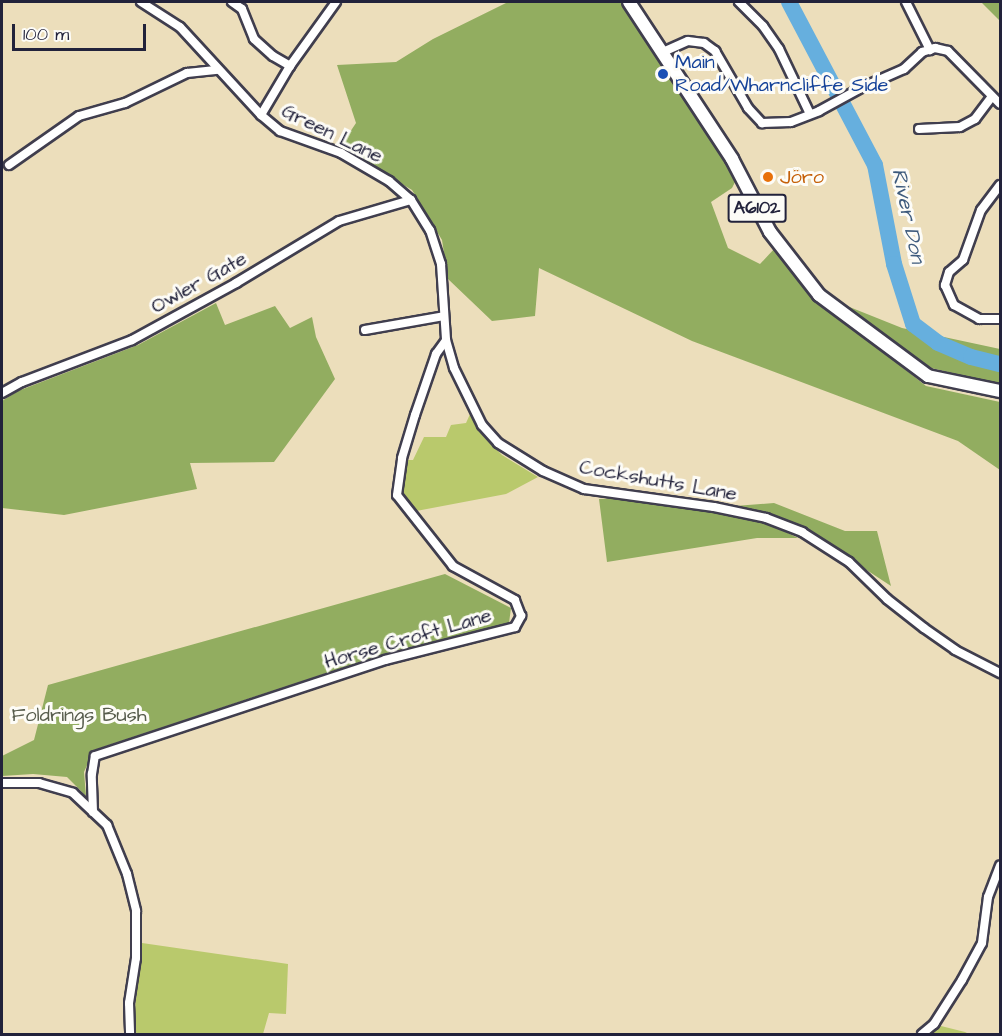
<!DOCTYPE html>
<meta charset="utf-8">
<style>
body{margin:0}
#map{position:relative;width:1002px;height:1036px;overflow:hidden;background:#ecdebb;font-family:"Architects Daughter",sans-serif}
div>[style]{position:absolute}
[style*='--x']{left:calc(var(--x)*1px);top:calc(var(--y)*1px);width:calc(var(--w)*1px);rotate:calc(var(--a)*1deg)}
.green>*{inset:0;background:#b9c96c}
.forest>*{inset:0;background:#92ad60}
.river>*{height:16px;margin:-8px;padding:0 8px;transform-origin:8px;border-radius:8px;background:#66afde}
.roads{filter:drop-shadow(2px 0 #403e4e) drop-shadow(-2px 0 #403e4e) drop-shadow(0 2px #403e4e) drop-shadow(0 -2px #403e4e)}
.minor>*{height:8px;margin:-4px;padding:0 4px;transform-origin:4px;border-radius:4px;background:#fff}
.primary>*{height:12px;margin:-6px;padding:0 6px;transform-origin:6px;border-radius:6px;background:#fff}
.dots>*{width:16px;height:16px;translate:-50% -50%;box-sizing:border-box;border:3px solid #fdfcf7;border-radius:50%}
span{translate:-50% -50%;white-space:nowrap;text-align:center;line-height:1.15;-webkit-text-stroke:6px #fdfcf7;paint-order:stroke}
.shield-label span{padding:2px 4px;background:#fdfcf7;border:2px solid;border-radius:4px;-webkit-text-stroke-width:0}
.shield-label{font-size:18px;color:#22223b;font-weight:700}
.transit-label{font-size:20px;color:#164399}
.left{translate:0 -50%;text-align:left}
.street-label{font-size:20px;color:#22223b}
.food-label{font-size:20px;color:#c56008}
.park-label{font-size:20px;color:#575c4c}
.water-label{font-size:21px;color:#3d5a7c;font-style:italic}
.frame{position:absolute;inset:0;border:3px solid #22223b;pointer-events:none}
.scale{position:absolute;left:12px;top:24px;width:134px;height:27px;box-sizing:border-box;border:3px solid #22223b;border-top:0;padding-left:8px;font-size:18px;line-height:21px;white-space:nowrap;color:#22223b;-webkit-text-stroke:4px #fdfcf7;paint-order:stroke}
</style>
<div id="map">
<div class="green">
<div style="clip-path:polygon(471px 412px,484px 437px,502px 455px,538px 477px,506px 494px,411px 512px,400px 495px,407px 460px,413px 460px,424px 437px,446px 437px,451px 425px,466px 423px)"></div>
<div style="clip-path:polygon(142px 943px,288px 964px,286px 1014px,269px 1013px,263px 1034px,137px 1034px,133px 1027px)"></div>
<div style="clip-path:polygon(941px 1026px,965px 1032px,969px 1034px,930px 1034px)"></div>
</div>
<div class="forest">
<div style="clip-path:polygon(508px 2px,621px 2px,738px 176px,732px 188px,711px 202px,728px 248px,760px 264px,776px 247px,818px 300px,926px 386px,1000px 402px,1000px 470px,958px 441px,692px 341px,539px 268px,535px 316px,492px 321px,448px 279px,442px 240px,412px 190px,340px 147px,356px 123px,337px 65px,396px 62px,433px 39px)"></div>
<div style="clip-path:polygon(981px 2px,1000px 2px,1000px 21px)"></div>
<div style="clip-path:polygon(832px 300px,902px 328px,1000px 349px,1000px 384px,931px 368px)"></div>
<div style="clip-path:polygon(216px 303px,225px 325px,275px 306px,290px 328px,312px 317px,316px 337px,335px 379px,274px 462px,190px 463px,197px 489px,64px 515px,2px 508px,2px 401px,18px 391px,138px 345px)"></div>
<div style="clip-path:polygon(619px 498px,710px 509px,767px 523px,798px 538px,757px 538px,607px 562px,599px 499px)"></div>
<div style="clip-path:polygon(774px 503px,845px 531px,877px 531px,891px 586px,804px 529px,735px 506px)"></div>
<div style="clip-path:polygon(445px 574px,511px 608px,509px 623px,390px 652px,94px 750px,84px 772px,86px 796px,67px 777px,33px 774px,2px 776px,2px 756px,34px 740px,48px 685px)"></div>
</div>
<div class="river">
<div style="--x:789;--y:2;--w:184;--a:62.2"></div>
<div style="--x:875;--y:165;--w:101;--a:79.1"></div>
<div style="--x:894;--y:264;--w:63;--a:72.4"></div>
<div style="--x:913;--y:324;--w:31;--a:37"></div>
<div style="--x:938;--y:343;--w:36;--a:23"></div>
<div style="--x:971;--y:357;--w:30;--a:14"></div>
</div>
<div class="roads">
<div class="minor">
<div style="--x:141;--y:2;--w:46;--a:32.7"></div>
<div style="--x:180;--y:27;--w:120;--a:47.4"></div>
<div style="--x:232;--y:2;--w:12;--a:35"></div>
<div style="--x:242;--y:9;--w:32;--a:68"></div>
<div style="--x:254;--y:39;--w:25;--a:42"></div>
<div style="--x:273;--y:56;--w:20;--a:30"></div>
<div style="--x:336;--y:2;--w:79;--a:125.7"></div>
<div style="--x:290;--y:66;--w:57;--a:120.6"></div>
<div style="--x:261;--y:115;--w:25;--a:40"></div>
<div style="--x:280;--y:131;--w:65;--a:19.8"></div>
<div style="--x:341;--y:153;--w:56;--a:30.3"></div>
<div style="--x:389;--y:181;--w:29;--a:41"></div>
<div style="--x:411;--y:200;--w:36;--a:58"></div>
<div style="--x:430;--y:230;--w:36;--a:72"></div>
<div style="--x:441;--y:264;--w:76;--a:86.2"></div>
<div style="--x:446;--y:340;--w:29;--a:74"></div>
<div style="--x:454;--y:368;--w:64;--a:63.8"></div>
<div style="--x:482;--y:425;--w:24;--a:48"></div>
<div style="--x:498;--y:443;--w:53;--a:31.9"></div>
<div style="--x:543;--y:471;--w:45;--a:23.7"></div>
<div style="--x:584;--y:489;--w:131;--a:7.9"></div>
<div style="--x:714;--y:507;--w:53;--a:11.9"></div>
<div style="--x:766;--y:518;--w:39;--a:21"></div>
<div style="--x:802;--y:532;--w:56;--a:32.6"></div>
<div style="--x:849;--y:562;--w:53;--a:44.2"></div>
<div style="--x:887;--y:599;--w:47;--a:38.1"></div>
<div style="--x:924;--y:628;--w:38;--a:35"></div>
<div style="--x:955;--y:650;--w:51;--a:27.1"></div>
<div style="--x:739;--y:2;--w:34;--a:45"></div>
<div style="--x:763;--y:26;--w:28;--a:55"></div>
<div style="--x:779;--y:49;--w:72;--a:64.5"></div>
<div style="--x:906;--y:2;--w:54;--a:63.4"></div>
<div style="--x:663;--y:52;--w:27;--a:-24"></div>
<div style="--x:688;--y:41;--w:16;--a:7"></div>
<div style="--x:704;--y:43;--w:14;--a:36"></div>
<div style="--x:715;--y:51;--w:66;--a:59.9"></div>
<div style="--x:748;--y:108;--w:21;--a:47"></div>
<div style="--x:762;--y:123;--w:29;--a:-2"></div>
<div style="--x:791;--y:122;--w:30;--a:-21"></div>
<div style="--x:819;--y:111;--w:50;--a:-28.6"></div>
<div style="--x:863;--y:87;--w:45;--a:-23.7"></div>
<div style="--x:904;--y:69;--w:25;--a:-43"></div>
<div style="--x:922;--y:52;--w:14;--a:-17"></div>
<div style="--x:935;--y:48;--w:13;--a:13"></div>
<div style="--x:948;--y:51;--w:74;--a:45.5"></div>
<div style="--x:919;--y:129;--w:41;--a:-2.8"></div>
<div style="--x:960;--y:127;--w:17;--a:-28"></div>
<div style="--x:975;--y:119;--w:26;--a:-53"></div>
<div style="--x:9;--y:165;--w:85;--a:-35"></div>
<div style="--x:79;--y:116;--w:48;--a:-15.8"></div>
<div style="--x:125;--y:103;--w:69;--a:-25.8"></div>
<div style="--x:187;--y:73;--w:31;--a:-6"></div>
<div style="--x:1000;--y:185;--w:31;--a:127"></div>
<div style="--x:981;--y:210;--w:53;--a:109.8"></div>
<div style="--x:963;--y:260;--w:18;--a:139"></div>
<div style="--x:949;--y:272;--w:14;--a:107"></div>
<div style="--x:945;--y:285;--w:22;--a:66"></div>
<div style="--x:954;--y:305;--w:29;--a:29"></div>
<div style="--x:979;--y:319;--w:21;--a:0"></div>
<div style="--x:365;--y:330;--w:80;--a:-10"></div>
<div style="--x:2;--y:393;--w:23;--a:-29"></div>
<div style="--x:22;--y:382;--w:118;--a:-20.9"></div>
<div style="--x:132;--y:340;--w:119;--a:-28.7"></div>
<div style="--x:236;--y:283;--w:120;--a:-31"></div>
<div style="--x:339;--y:221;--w:75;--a:-16.3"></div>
<div style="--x:2;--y:783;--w:37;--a:0"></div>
<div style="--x:39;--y:783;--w:35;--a:16"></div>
<div style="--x:73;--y:793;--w:47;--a:43.3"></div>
<div style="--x:107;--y:825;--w:53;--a:67.8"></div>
<div style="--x:127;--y:874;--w:38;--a:76"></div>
<div style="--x:136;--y:911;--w:47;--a:90"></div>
<div style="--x:136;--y:958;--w:46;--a:98.8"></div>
<div style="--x:129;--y:1003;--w:31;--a:88"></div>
<div style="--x:93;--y:812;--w:38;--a:-92"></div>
<div style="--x:92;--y:774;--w:18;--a:-81"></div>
<div style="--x:95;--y:756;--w:305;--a:-18.3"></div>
<div style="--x:385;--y:660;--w:134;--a:-14.2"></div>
<div style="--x:515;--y:627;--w:13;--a:-61"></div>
<div style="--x:521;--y:616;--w:17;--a:-111"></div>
<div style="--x:515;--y:600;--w:71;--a:-151.3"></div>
<div style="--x:453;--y:566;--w:90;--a:-128.3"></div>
<div style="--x:397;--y:495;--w:37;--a:-82"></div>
<div style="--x:402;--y:458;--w:45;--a:-73.2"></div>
<div style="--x:415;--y:415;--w:65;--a:-71"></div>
<div style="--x:436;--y:354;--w:17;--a:-54"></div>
<div style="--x:922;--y:1034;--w:16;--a:-40"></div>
<div style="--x:934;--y:1024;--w:52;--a:-57.5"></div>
<div style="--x:962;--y:980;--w:42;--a:-61.6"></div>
<div style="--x:982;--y:943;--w:46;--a:-82.6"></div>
<div style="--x:988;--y:897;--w:34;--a:-69"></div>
</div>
<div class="primary">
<div style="--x:629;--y:2;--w:188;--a:56.7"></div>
<div style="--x:732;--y:159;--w:82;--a:62.5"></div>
<div style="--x:770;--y:232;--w:80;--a:52.1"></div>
<div style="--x:819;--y:295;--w:136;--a:36.6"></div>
<div style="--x:928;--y:376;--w:74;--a:11.8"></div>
</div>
</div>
<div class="dots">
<div style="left:663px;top:74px;background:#1a4fb4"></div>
<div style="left:768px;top:177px;background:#e8710a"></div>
</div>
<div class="shield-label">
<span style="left:757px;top:208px">A6102</span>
</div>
<div class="transit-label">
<span class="left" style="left:675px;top:74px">Main<br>Road/Wharncliffe Side</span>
</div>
<div class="street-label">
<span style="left:332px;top:134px;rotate:26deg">Green Lane</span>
<span style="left:199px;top:283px;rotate:-29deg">Owler Gate</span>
<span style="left:658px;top:481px;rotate:10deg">Cockshutts Lane</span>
<span style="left:408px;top:639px;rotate:-16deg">Horse Croft Lane</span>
</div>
<div class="food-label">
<span class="left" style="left:780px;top:177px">Jöro</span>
</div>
<div class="park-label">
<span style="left:79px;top:715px">Foldrings Bush</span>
</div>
<div class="water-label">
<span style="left:908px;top:216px;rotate:78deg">River Don</span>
</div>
<div class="frame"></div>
<div class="scale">100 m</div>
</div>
